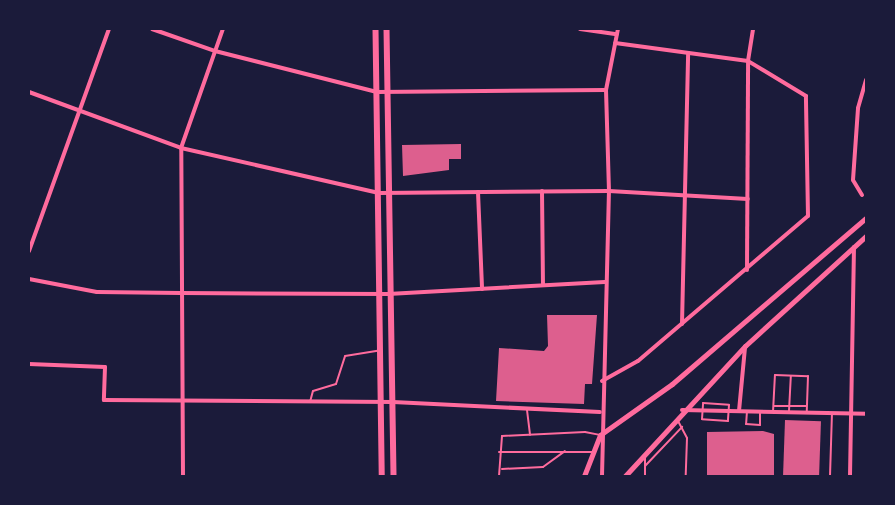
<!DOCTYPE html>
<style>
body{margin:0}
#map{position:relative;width:895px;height:505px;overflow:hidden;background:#1b1b3a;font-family:Literata,serif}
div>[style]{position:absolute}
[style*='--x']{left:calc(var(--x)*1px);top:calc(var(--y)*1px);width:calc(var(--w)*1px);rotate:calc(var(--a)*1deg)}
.building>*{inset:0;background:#dd5f8e;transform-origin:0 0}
.service>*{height:2px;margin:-1px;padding:0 1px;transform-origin:1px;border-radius:1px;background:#ff6b9d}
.minor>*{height:4px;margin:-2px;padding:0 2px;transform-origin:2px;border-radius:2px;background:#ff6b9d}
.secondary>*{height:5px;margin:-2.5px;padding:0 2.5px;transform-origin:2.5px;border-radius:2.5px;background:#ff6b9d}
.primary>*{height:5.5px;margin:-2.75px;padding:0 2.75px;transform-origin:2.75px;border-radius:2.75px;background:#ff6b9d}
span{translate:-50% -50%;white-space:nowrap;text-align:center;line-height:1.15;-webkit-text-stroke:4px #1b1b3a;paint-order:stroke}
.frame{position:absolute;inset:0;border:30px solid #1b1b3a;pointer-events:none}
</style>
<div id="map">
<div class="building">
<div style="clip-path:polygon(461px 144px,461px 159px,449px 159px,449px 170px,403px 176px,402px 145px)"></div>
<div style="clip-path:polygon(547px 315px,597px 315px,592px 384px,585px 384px,584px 404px,496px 401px,499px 348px,544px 351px,548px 346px)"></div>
<div style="left:785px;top:420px;width:36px;height:56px;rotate:2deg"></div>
<div style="clip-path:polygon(763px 431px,774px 434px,774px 476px,707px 476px,707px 432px)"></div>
</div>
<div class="service">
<div style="--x:310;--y:402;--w:11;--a:-75"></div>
<div style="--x:313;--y:391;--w:24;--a:-17"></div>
<div style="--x:336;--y:384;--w:29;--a:-72"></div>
<div style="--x:345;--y:356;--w:33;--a:-9"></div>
<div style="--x:703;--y:403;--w:26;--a:4"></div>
<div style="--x:729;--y:405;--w:16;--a:94"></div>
<div style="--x:728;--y:421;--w:26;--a:-176"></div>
<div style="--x:702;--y:419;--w:16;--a:-86"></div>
<div style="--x:774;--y:406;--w:32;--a:0"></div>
<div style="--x:527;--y:410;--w:25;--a:83"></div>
<div style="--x:747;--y:411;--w:13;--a:94"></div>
<div style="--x:746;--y:424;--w:14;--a:4"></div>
<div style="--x:760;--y:425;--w:12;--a:-90"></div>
<div style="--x:789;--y:411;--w:35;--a:-87"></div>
<div style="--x:773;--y:412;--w:37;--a:-87"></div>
<div style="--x:775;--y:375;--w:33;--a:2"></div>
<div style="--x:808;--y:376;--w:36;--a:92"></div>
<div style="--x:678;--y:421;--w:19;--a:62"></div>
<div style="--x:687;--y:438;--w:38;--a:92"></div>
<div style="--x:499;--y:452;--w:94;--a:0"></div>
<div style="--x:645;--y:466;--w:54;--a:-46.5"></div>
<div style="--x:502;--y:469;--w:41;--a:-2.8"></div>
<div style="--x:543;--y:467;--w:27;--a:-36"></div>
<div style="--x:499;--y:476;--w:40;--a:-85.7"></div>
<div style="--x:502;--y:436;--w:83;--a:-2.8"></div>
<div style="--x:585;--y:432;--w:15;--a:11"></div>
<div style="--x:645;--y:476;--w:20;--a:-90"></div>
<div style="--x:830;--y:476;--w:62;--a:-88.2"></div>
</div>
<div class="minor">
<div style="--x:152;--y:29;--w:67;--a:19.2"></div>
<div style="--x:215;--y:51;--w:167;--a:14.2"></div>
<div style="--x:377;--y:92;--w:229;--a:-0.5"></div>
<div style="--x:580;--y:29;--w:37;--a:8"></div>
<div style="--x:29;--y:92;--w:162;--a:20.2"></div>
<div style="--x:181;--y:148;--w:203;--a:12.8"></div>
<div style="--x:379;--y:193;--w:230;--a:-0.5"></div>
<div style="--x:609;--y:191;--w:139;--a:3.3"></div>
<div style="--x:542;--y:191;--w:94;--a:89.4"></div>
<div style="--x:478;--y:192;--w:97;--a:87.6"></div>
<div style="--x:862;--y:195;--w:17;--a:-121"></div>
<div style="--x:853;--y:180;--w:72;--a:-86"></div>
<div style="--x:858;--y:108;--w:29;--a:-74"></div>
<div style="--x:29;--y:251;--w:236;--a:-70.2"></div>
<div style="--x:747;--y:270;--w:209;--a:-89.7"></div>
<div style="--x:748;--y:61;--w:32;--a:-81"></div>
<div style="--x:29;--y:279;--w:69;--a:10.8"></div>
<div style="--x:97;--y:292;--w:84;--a:0.7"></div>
<div style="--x:181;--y:293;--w:207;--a:0.3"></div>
<div style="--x:388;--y:294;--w:217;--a:-3.2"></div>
<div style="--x:682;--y:324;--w:271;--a:-88.7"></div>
<div style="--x:29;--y:364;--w:76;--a:2.3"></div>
<div style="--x:105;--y:367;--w:33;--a:92"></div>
<div style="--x:104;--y:400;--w:289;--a:0.4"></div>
<div style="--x:393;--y:402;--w:207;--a:2.8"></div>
<div style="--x:602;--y:381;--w:41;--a:-29.1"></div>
<div style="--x:638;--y:361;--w:223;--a:-40.5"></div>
<div style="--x:808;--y:216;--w:120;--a:-91"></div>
<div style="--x:806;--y:96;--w:68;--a:-148.9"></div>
<div style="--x:748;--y:61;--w:134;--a:-172.3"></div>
<div style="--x:682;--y:410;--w:184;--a:1.2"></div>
<div style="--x:739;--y:411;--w:64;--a:-84.6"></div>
<div style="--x:183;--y:476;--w:328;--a:-90.3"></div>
<div style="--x:181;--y:148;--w:126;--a:-70.6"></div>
<div style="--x:602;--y:476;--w:285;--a:-88.6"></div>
<div style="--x:609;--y:191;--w:101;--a:-91.7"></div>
<div style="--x:606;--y:90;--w:62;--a:-78.9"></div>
<div style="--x:850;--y:476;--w:229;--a:-89"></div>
</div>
<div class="secondary">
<div style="--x:584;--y:476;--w:44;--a:-68.7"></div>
<div style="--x:600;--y:435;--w:88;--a:-35.3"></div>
<div style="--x:672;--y:384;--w:255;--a:-40.6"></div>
<div style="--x:625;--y:476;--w:177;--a:-47.3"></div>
<div style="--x:745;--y:346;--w:164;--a:-42.3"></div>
</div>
<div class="primary">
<div style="--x:376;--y:29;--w:447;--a:89.2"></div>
<div style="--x:387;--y:29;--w:447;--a:89.1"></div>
</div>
<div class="frame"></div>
</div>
